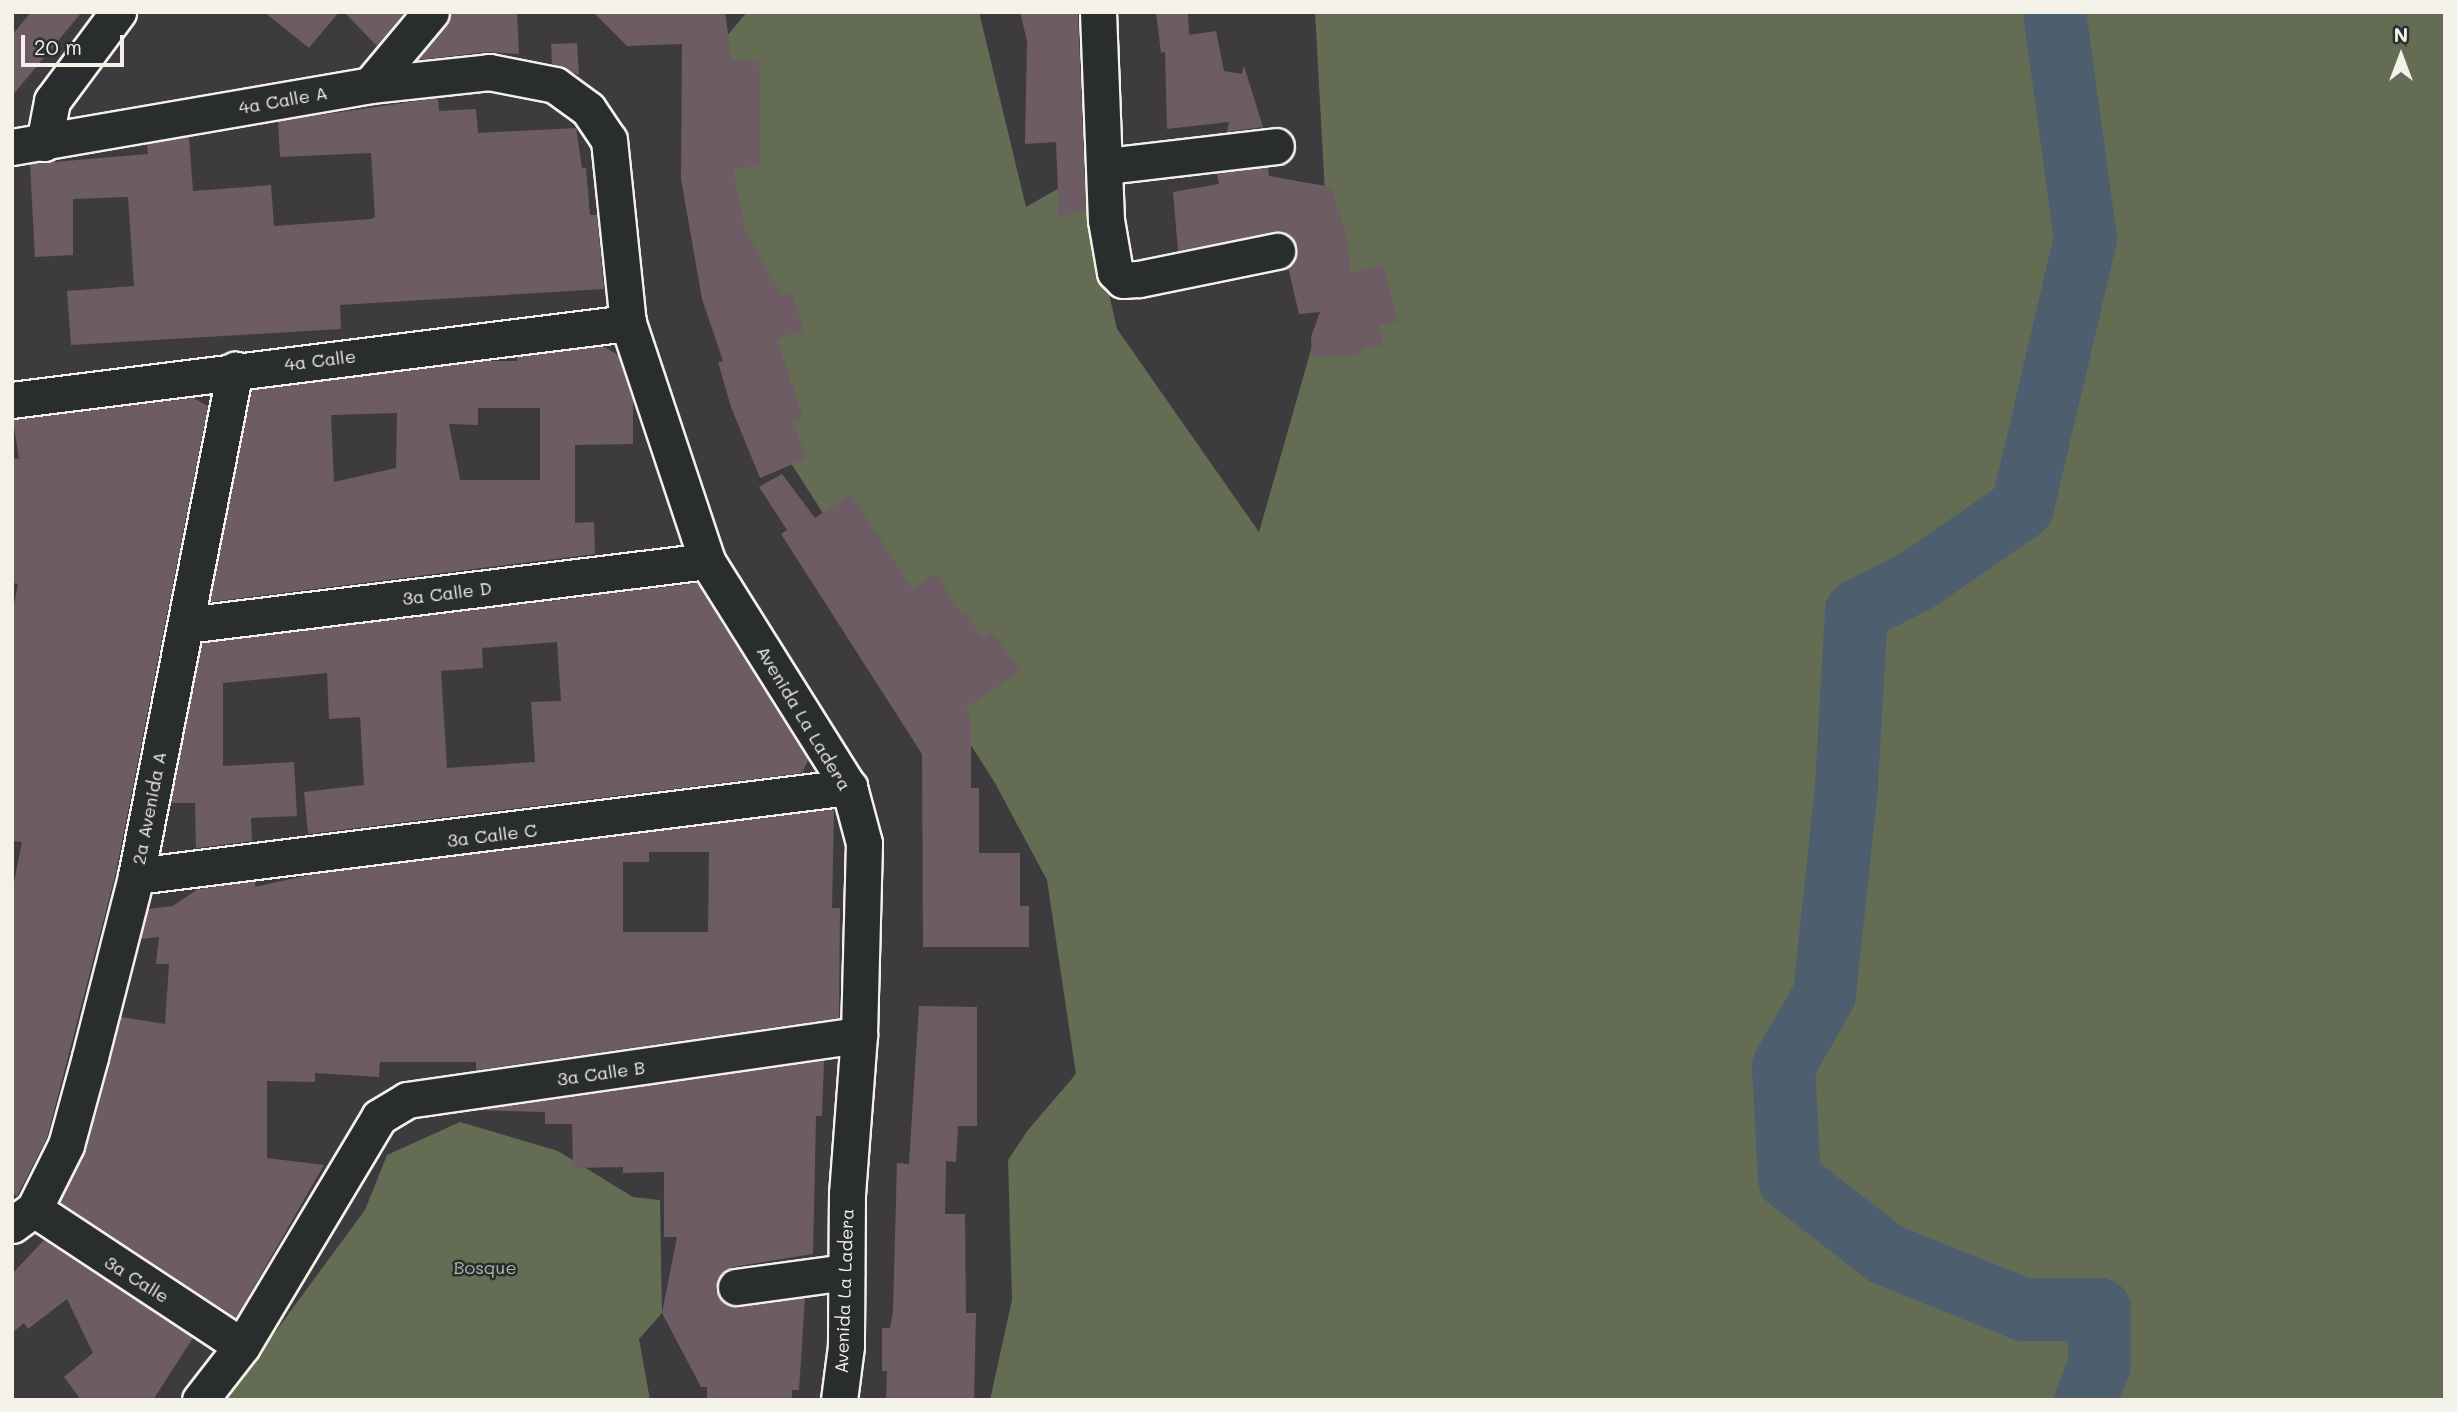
<!DOCTYPE html>
<style>
body{margin:0}
#map{position:relative;width:2457px;height:1412px;overflow:hidden;background:#3e3b3e;font-family:Mali,sans-serif}
div>[style]{position:absolute}
[style*='--x']{left:calc(var(--x)*1px);top:calc(var(--y)*1px);width:calc(var(--w)*1px);rotate:calc(var(--a)*1deg)}
.green>*{inset:0;background:#646d53}
.river>*{height:63px;margin:-31.5px;padding:0 31.5px;transform-origin:31.5px;border-radius:31.5px;background:#4d5f6f}
.building>*{inset:0;background:#6d5c64}
.roads{filter:drop-shadow(2px 0 #f4f1e8) drop-shadow(-2px 0 #f4f1e8) drop-shadow(0 2px #f4f1e8) drop-shadow(0 -2px #f4f1e8)}
.minor>*{height:35px;margin:-17.5px;padding:0 17.5px;transform-origin:17.5px;border-radius:17.5px;background:#2a2d2e}
span{translate:-50% -50%;white-space:nowrap;text-align:center;line-height:1.15;-webkit-text-stroke:5px #2a2d2e;paint-order:stroke}
.street-label{font-size:18px;color:#f4f1e8}
.park-label{font-size:18px;color:#b3b6a5}
.frame{position:absolute;inset:0;border:14px solid #f4f1e8;pointer-events:none}
.north{position:absolute;left:2366px;top:21px;width:70px;height:70px;-webkit-text-stroke:5px #2a2d2e;paint-order:stroke;rotate:0deg;font-size:19px;font-weight:700;line-height:28px;text-align:center;color:#f4f1e8}
.north::after{content:'';display:block;margin:auto;width:24px;height:32px;background:#f4f1e8;clip-path:polygon(50% 0,100% 100%,50% 72%,0 100%)}
.scale{position:absolute;left:21px;top:35px;width:103px;height:32px;box-sizing:border-box;border:4px solid #f4f1e8;border-top:0;padding-left:9px;font-size:21px;line-height:24px;white-space:nowrap;color:#f4f1e8;-webkit-text-stroke:5px #2a2d2e;paint-order:stroke}
</style>
<div id="map">
<div class="green">
<div style="clip-path:polygon(747px 12px,979px 12px,1026px 207px,1082px 175px,1117px 329px,1259px 532px,1330px 283px,1315px 12px,2445px 12px,2445px 1400px,990px 1400px,1012px 1300px,1008px 1160px,1028px 1130px,1076px 1074px,1047px 880px,995px 783px,782px 449px,700px 68px)"></div>
<div style="clip-path:polygon(460px 1122px,558px 1151px,633px 1197px,660px 1200px,662px 1313px,639px 1339px,650px 1400px,225px 1400px,365px 1210px,387px 1155px)"></div>
</div>
<div class="river">
<div style="--x:2054;--y:12;--w:228;--a:82.2"></div>
<div style="--x:2085;--y:238;--w:276;--a:103.2"></div>
<div style="--x:2022;--y:507;--w:126;--a:145.3"></div>
<div style="--x:1918;--y:579;--w:70;--a:152.7"></div>
<div style="--x:1856;--y:611;--w:176;--a:93.3"></div>
<div style="--x:1846;--y:787;--w:208;--a:96.1"></div>
<div style="--x:1824;--y:994;--w:83;--a:119.7"></div>
<div style="--x:1783;--y:1066;--w:113;--a:87"></div>
<div style="--x:1789;--y:1179;--w:123;--a:37.7"></div>
<div style="--x:1886;--y:1254;--w:148;--a:21.9"></div>
<div style="--x:2023;--y:1309;--w:76;--a:0"></div>
<div style="--x:2099;--y:1309;--w:55;--a:90"></div>
<div style="--x:2099;--y:1364;--w:39;--a:111"></div>
</div>
<div class="building">
<div style="clip-path:polygon(31px 12px,82px 12px,12px 96px,12px 35px)"></div>
<div style="clip-path:polygon(264px 12px,339px 12px,309px 48px)"></div>
<div style="clip-path:polygon(344px 12px,405px 12px,377px 46px)"></div>
<div style="clip-path:polygon(451px 12px,517px 12px,519px 54px,487px 52px,417px 60px,446px 25px)"></div>
<div style="clip-path:polygon(593px 12px,725px 12px,732px 60px,759px 60px,761px 166px,733px 168px,745px 230px,782px 296px,791px 292px,804px 330px,777px 339px,803px 417px,792px 421px,807px 458px,760px 478px,731px 407px,718px 362px,723px 361px,702px 299px,681px 179px,682px 44px,627px 46px)"></div>
<div style="clip-path:polygon(1020px 12px,1078px 12px,1086px 211px,1059px 217px,1056px 142px,1025px 144px,1027px 41px)"></div>
<div style="clip-path:polygon(1156px 12px,1188px 12px,1189px 35px,1216px 31px,1224px 71px,1242px 74px,1244px 66px,1263px 127px,1227px 132px,1229px 122px,1167px 129px,1165px 52px,1161px 53px)"></div>
<div style="clip-path:polygon(577px 43px,579px 75px,552px 64px,551px 44px)"></div>
<div style="clip-path:polygon(438px 98px,439px 111px,476px 109px,478px 133px,576px 128px,582px 168px,586px 168px,590px 215px,597px 215px,604px 289px,340px 305px,341px 329px,71px 345px,67px 291px,134px 286px,128px 197px,73px 199px,73px 255px,35px 257px,30px 164px,148px 154px,147px 144px,189px 137px,193px 191px,271px 185px,274px 226px,371px 219px,375px 217px,371px 153px,280px 157px,278px 121px)"></div>
<div style="clip-path:polygon(1268px 167px,1269px 176px,1331px 187px,1347px 236px,1351px 273px,1383px 265px,1398px 322px,1379px 325px,1384px 346px,1362px 348px,1361px 355px,1312px 357px,1311px 337px,1320px 312px,1299px 314px,1288px 267px,1297px 248px,1284px 232px,1178px 251px,1173px 192px,1219px 184px,1217px 173px)"></div>
<div style="clip-path:polygon(evenodd,603px 346px,618px 355px,633px 401px,633px 444px,575px 445px,575px 523px,594px 522px,595px 554px,210px 602px,252px 390px,485px 361px,517px 361px,517px 357px,603px 346px,478px 408px,540px 408px,540px 480px,460px 480px,449px 424px,478px 425px,478px 408px,603px 346px,397px 413px,396px 468px,334px 482px,331px 415px,397px 413px)"></div>
<div style="clip-path:polygon(193px 398px,208px 406px,116px 872px,47px 1138px,17px 1196px,12px 1193px,12px 892px,22px 842px,12px 841px,12px 614px,18px 584px,12px 583px,12px 458px,19px 459px,13px 420px)"></div>
<div style="clip-path:polygon(782px 474px,815px 518px,851px 494px,912px 588px,936px 573px,963px 616px,967px 614px,982px 638px,991px 631px,1020px 670px,966px 708px,971px 719px,971px 788px,979px 788px,979px 853px,1020px 853px,1020px 906px,1029px 906px,1029px 947px,923px 947px,922px 754px,781px 534px,787px 530px,759px 487px)"></div>
<div style="clip-path:polygon(evenodd,697px 583px,808px 760px,802px 773px,308px 834px,304px 792px,364px 785px,360px 717px,329px 719px,327px 673px,223px 683px,223px 766px,294px 762px,297px 816px,251px 818px,252px 841px,196px 848px,195px 803px,171px 803px,202px 643px,697px 583px,557px 642px,561px 701px,531px 702px,535px 762px,447px 768px,441px 671px,483px 668px,482px 648px,557px 642px)"></div>
<div style="clip-path:polygon(evenodd,834px 809px,832px 908px,840px 908px,839px 1018px,476px 1070px,476px 1062px,380px 1062px,379px 1077px,315px 1073px,315px 1082px,267px 1081px,267px 1158px,324px 1165px,236px 1318px,60px 1202px,85px 1150px,121px 1017px,165px 1024px,169px 964px,156px 964px,159px 937px,141px 939px,148px 909px,173px 906px,198px 889px,255px 881px,255px 887px,313px 874px,834px 809px,649px 852px,709px 852px,708px 932px,623px 932px,623px 862px,649px 862px,649px 852px)"></div>
<div style="clip-path:polygon(919px 1006px,977px 1007px,977px 1126px,958px 1126px,956px 1162px,946px 1161px,945px 1214px,965px 1214px,966px 1313px,976px 1313px,974px 1400px,886px 1400px,887px 1371px,882px 1371px,882px 1328px,890px 1328px,893px 1312px,897px 1163px,909px 1164px)"></div>
<div style="clip-path:polygon(824px 1060px,822px 1116px,816px 1116px,813px 1254px,733px 1267px,723px 1272px,716px 1289px,721px 1300px,738px 1307px,805px 1298px,799px 1390px,792px 1390px,792px 1400px,707px 1400px,707px 1387px,701px 1387px,662px 1313px,677px 1237px,664px 1237px,664px 1172px,623px 1173px,623px 1167px,573px 1168px,572px 1124px,545px 1124px,545px 1112px,476px 1110px)"></div>
<div style="clip-path:polygon(44px 1240px,193px 1338px,153px 1400px,81px 1400px,64px 1377px,93px 1353px,67px 1299px,28px 1329px,24px 1323px,12px 1333px,12px 1274px)"></div>
</div>
<div class="roads">
<div class="minor">
<div style="--x:1098;--y:12;--w:208;--a:87.8"></div>
<div style="--x:1106;--y:220;--w:53;--a:80.2"></div>
<div style="--x:1115;--y:272;--w:11;--a:45"></div>
<div style="--x:1123;--y:280;--w:16;--a:-4"></div>
<div style="--x:1139;--y:279;--w:141;--a:-11.5"></div>
<div style="--x:370;--y:85;--w:95;--a:-50.1"></div>
<div style="--x:44;--y:143;--w:43;--a:-79.2"></div>
<div style="--x:52;--y:101;--w:111;--a:-53.4"></div>
<div style="--x:12;--y:147;--w:363;--a:-9.8"></div>
<div style="--x:370;--y:85;--w:120;--a:-6.2"></div>
<div style="--x:489;--y:72;--w:67;--a:11.1"></div>
<div style="--x:555;--y:85;--w:41;--a:36"></div>
<div style="--x:588;--y:109;--w:37;--a:56"></div>
<div style="--x:609;--y:140;--w:184;--a:84.1"></div>
<div style="--x:628;--y:323;--w:251;--a:71.6"></div>
<div style="--x:707;--y:561;--w:267;--a:57.9"></div>
<div style="--x:849;--y:787;--w:58;--a:75"></div>
<div style="--x:864;--y:843;--w:192;--a:91.5"></div>
<div style="--x:859;--y:1035;--w:158;--a:94.3"></div>
<div style="--x:847;--y:1193;--w:153;--a:90.4"></div>
<div style="--x:846;--y:1346;--w:54;--a:97.4"></div>
<div style="--x:1106;--y:166;--w:171;--a:-6.7"></div>
<div style="--x:12;--y:400;--w:621;--a:-7.13"></div>
<div style="--x:186;--y:625;--w:525;--a:-7"></div>
<div style="--x:136;--y:876;--w:719;--a:-7.12"></div>
<div style="--x:34;--y:1209;--w:249;--a:33.4"></div>
<div style="--x:12;--y:1225;--w:27;--a:-36"></div>
<div style="--x:34;--y:1209;--w:72;--a:-63.4"></div>
<div style="--x:66;--y:1145;--w:91;--a:-74.7"></div>
<div style="--x:90;--y:1057;--w:187;--a:-75.7"></div>
<div style="--x:136;--y:876;--w:516;--a:-78.93"></div>
<div style="--x:736;--y:1287;--w:111;--a:-7.8"></div>
<div style="--x:200;--y:1400;--w:68;--a:-52.1"></div>
<div style="--x:242;--y:1346;--w:267;--a:-59.1"></div>
<div style="--x:379;--y:1117;--w:33;--a:-31"></div>
<div style="--x:407;--y:1100;--w:457;--a:-8.2"></div>
</div>
</div>
<div class="street-label">
<span style="left:283px;top:100px;rotate:-10deg">4a Calle A</span>
<span style="left:320px;top:360px;rotate:-7deg">4a Calle</span>
<span style="left:447px;top:593px;rotate:-7deg">3a Calle D</span>
<span style="left:804px;top:718px;rotate:59deg">Avenida La Ladera</span>
<span style="left:149px;top:808px;rotate:-79deg">2a Avenida A</span>
<span style="left:492px;top:835px;rotate:-7deg">3a Calle C</span>
<span style="left:601px;top:1073px;rotate:-8deg">3a Calle B</span>
<span style="left:137px;top:1279px;rotate:32deg">3a Calle</span>
<span style="left:844px;top:1291px;rotate:-88deg">Avenida La Ladera</span>
</div>
<div class="park-label">
<span style="left:485px;top:1267px">Bosque</span>
</div>
<div class="frame"></div>
<div class="north">N</div>
<div class="scale">20 m</div>
</div>
